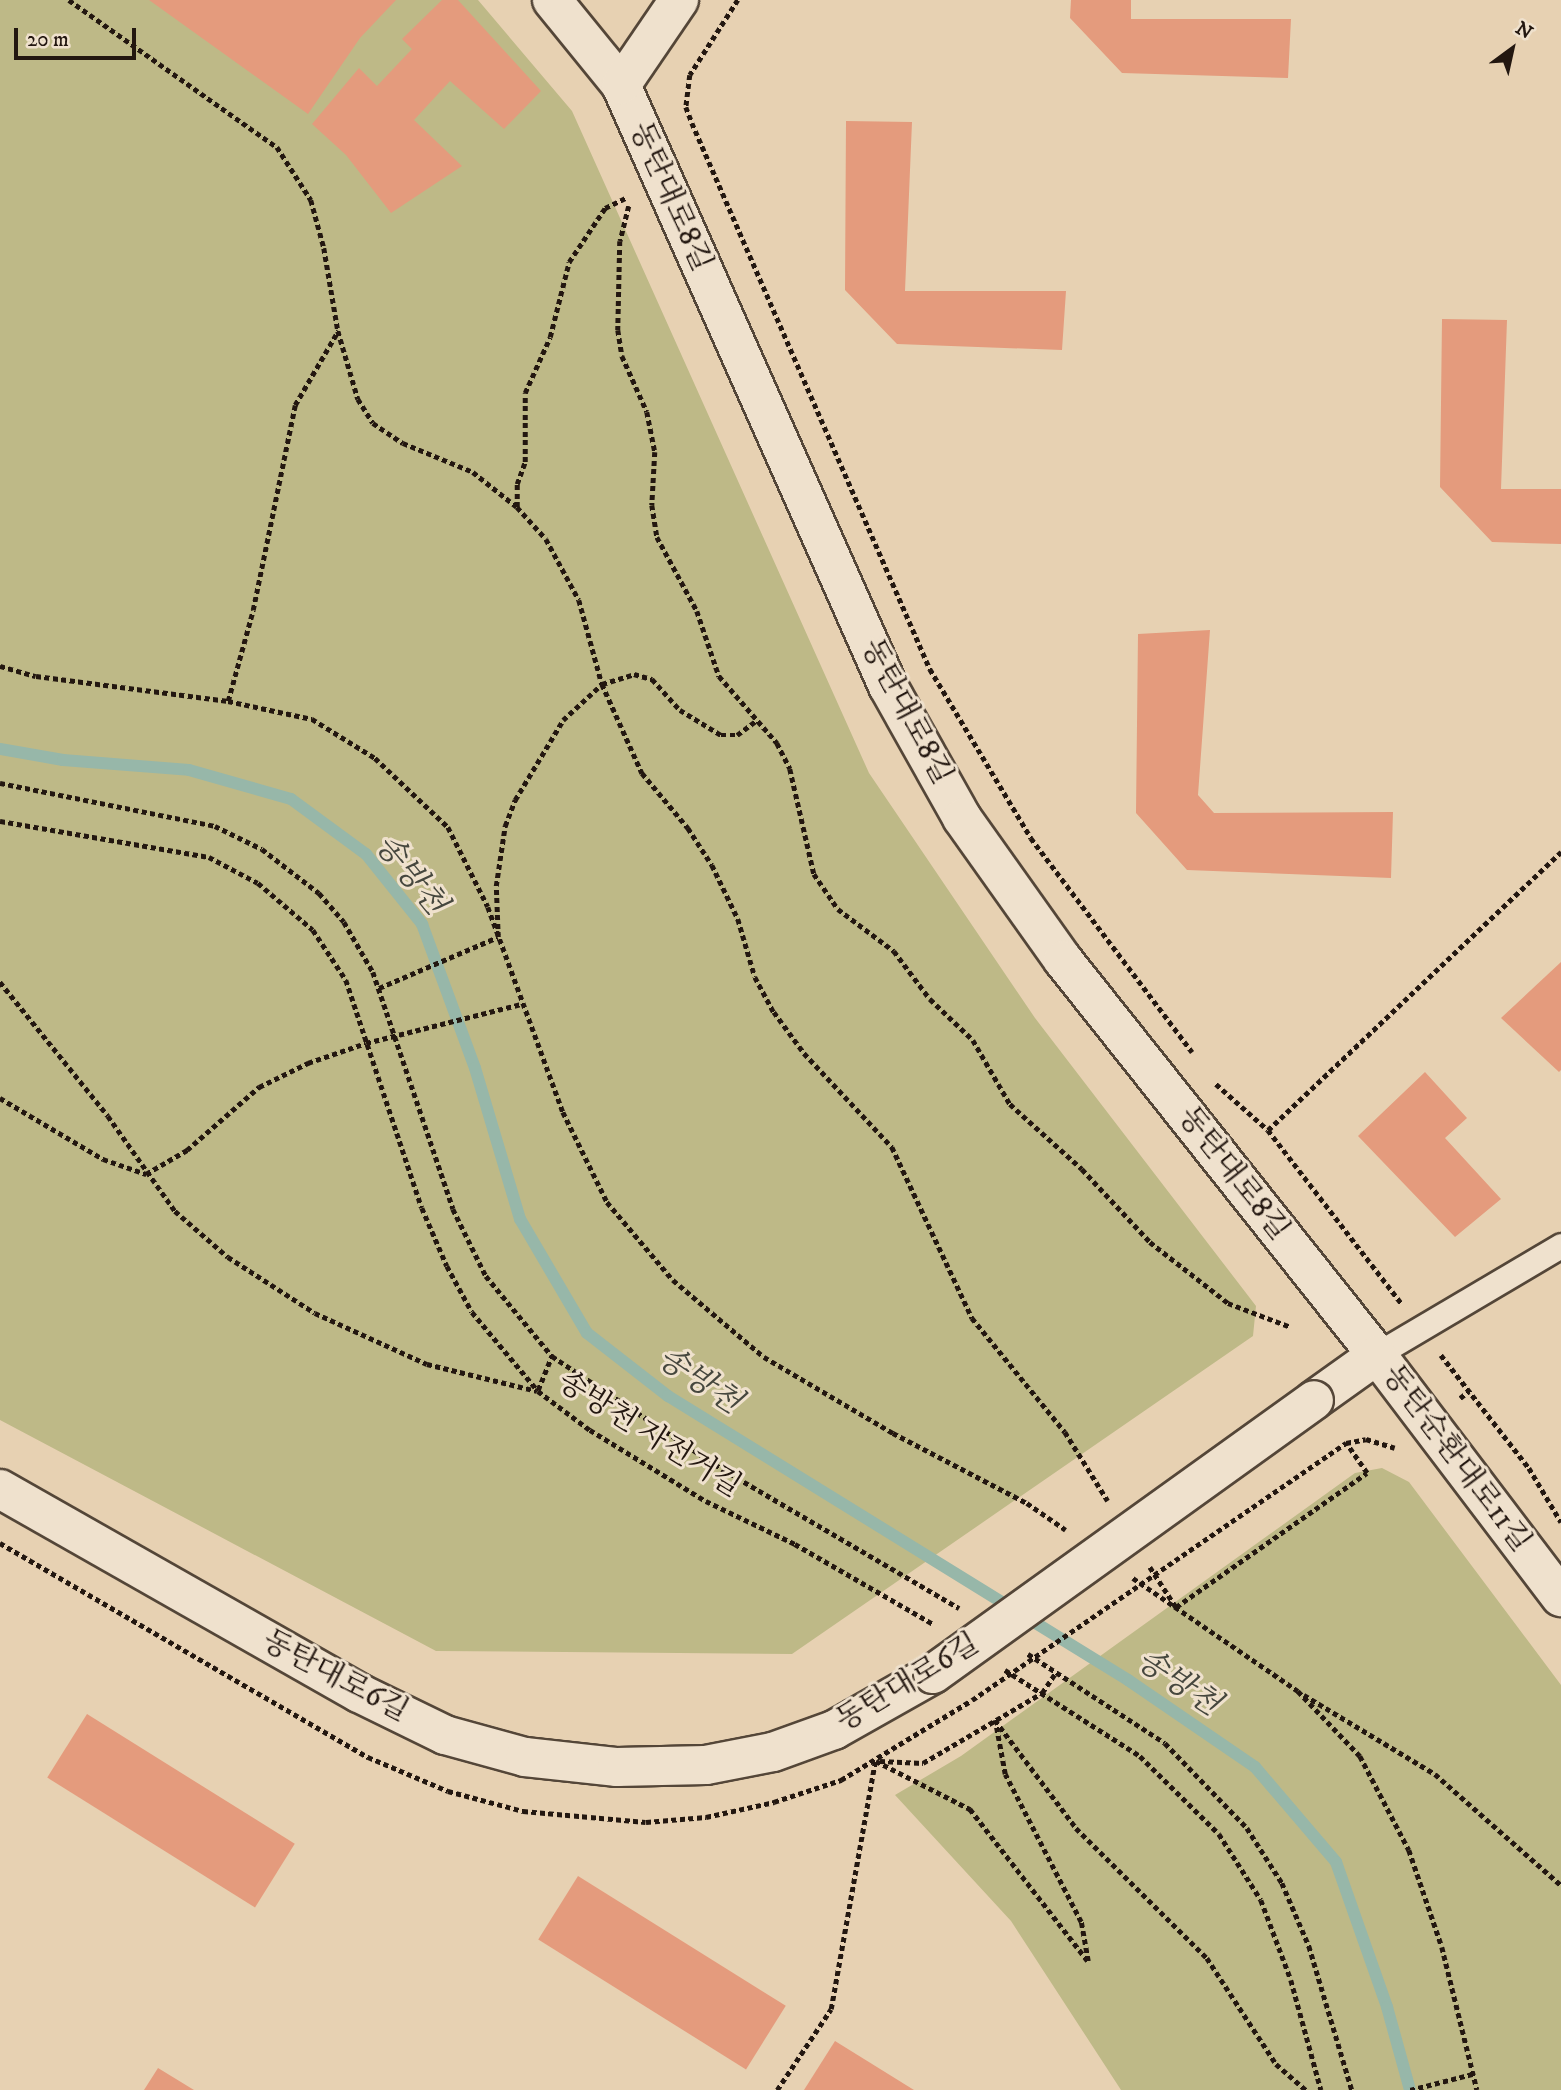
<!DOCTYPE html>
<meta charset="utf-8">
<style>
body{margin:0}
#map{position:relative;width:1561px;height:2090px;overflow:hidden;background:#e7d1b2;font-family:"IM FELL DW Pica","Noto Serif KR",serif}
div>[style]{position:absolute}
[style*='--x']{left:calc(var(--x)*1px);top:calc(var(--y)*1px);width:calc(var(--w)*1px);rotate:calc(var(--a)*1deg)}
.green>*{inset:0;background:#beb987}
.stream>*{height:12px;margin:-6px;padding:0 6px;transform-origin:6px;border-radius:6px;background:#97b7a9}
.building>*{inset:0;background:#e49b7d;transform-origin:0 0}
.path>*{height:4.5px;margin-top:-2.25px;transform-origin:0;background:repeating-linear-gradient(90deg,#231710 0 5px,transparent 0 8.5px)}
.roads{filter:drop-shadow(2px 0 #544638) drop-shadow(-2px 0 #544638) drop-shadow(0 2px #544638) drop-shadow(0 -2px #544638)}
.service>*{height:24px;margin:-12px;padding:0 12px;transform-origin:12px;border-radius:12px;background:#efe1cd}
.tertiary>*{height:38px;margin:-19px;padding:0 19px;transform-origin:19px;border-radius:19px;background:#efe1cd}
.path-bridge>*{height:4.5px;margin-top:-2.25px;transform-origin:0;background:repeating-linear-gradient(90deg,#231710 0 5px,transparent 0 8.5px)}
.bridges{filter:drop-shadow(2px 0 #544638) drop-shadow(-2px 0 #544638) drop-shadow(0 2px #544638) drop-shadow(0 -2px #544638)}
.tertiary-bridge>*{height:38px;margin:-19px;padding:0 19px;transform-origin:19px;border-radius:19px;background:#efe1cd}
span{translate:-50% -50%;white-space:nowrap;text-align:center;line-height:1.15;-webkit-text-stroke:6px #efe1cd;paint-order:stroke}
.street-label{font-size:30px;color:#231710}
.water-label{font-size:32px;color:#46473e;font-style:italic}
.north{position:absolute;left:1477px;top:14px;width:70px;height:70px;-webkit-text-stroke:5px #efe1cd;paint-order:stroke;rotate:33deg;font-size:19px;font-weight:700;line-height:28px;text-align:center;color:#231710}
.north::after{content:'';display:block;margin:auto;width:24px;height:32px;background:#231710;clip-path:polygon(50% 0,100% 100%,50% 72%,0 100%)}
.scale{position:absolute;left:14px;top:28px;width:122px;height:32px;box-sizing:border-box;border:4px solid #231710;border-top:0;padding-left:9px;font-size:21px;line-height:24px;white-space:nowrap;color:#231710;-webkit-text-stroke:5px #efe1cd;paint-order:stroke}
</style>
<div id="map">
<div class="green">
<div style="clip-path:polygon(0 0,478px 0,572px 111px,869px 773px,1035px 1018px,1256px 1306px,1253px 1336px,792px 1654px,436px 1651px,0 1420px)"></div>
<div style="clip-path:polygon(1382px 1468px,1409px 1482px,1561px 1685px,1561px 2090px,1121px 2090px,1011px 1921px,895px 1795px,961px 1756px,1355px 1473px)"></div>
</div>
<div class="stream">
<div style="--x:0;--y:749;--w:64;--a:9.9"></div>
<div style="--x:63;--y:760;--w:126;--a:4.5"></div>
<div style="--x:189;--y:770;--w:106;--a:15.9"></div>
<div style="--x:291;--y:799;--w:93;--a:36.3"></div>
<div style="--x:366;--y:854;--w:90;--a:51.3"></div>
<div style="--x:422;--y:924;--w:153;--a:69.8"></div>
<div style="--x:475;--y:1068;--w:158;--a:73.4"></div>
<div style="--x:520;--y:1219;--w:132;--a:59.6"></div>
<div style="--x:587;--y:1333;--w:103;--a:37.9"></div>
<div style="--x:668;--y:1396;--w:541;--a:31.69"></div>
<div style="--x:1128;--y:1680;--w:154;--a:34.4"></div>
<div style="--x:1255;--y:1767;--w:125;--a:49.5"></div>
<div style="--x:1336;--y:1862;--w:154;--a:70.6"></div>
<div style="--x:1387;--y:2007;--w:86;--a:74.5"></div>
</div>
<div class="building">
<div style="clip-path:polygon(149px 0,396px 0,360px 38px,308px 114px)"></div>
<div style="clip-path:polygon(442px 0,458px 0,541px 91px,504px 129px,450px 81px,414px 120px,462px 166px,391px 213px,346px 155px,312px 124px,359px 68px,377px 86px,412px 49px,402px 39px)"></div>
<div style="clip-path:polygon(1071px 0,1131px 0,1131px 19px,1291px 19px,1288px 78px,1122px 73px,1070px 18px)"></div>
<div style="clip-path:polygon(846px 121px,912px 122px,905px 291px,1066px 291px,1062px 350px,897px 344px,845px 290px)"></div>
<div style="clip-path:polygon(1442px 319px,1507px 320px,1501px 489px,1561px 489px,1561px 544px,1492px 542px,1440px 487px)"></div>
<div style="clip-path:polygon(1210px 630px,1198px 795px,1214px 813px,1393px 812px,1391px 878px,1187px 870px,1136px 813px,1138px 634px)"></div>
<div style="clip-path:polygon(1561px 962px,1561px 1070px,1559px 1072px,1501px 1018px)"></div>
<div style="clip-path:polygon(1425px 1072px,1467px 1118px,1445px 1138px,1501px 1199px,1455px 1237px,1358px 1136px)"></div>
<div style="left:87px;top:1714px;width:245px;height:75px;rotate:32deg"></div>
<div style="left:578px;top:1876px;width:245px;height:75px;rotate:32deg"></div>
<div style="clip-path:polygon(835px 2041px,914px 2090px,804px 2090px)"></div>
<div style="clip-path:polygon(158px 2068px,194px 2090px,144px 2090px)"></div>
</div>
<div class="path">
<div style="--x:69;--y:0;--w:255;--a:35.3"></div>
<div style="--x:277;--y:147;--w:63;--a:57.3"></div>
<div style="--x:311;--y:200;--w:50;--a:74.8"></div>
<div style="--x:324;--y:248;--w:84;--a:80.4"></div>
<div style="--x:738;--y:0;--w:89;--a:122.6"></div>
<div style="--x:690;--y:75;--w:32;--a:97"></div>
<div style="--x:686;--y:107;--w:17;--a:69"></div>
<div style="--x:692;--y:123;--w:596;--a:66.45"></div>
<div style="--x:930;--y:669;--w:197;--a:59.1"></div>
<div style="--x:1031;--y:838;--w:268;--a:53"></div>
<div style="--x:629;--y:206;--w:36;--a:104"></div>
<div style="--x:620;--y:241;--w:89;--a:91.3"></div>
<div style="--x:618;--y:330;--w:26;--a:81"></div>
<div style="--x:622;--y:356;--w:61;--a:65.9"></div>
<div style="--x:647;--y:412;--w:41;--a:78.7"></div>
<div style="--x:655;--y:452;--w:53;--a:93.2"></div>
<div style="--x:652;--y:505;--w:32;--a:81"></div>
<div style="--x:657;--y:537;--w:84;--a:61.6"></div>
<div style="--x:697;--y:611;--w:69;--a:71.3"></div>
<div style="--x:719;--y:676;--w:89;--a:49.1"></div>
<div style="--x:777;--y:743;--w:29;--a:63"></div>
<div style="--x:790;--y:769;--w:108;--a:77.1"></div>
<div style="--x:814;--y:874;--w:42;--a:55.6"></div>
<div style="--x:838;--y:909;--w:70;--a:36.9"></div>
<div style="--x:894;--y:951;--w:60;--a:53.1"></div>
<div style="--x:930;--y:999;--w:59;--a:43.6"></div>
<div style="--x:973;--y:1040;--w:74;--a:60"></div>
<div style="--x:1010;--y:1104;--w:97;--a:42.1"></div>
<div style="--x:1082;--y:1169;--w:100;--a:47"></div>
<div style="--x:1150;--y:1242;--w:99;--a:38"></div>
<div style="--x:1228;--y:1303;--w:67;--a:20.9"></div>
<div style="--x:517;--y:507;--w:23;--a:-90"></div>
<div style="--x:517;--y:484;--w:23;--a:-70"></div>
<div style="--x:525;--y:462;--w:69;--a:-90"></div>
<div style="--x:525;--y:393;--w:61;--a:-65.9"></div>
<div style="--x:550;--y:337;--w:77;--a:-75.8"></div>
<div style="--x:569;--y:262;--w:65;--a:-56.3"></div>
<div style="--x:605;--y:208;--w:25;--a:-26"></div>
<div style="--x:0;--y:666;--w:37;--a:16"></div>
<div style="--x:36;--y:676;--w:194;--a:7.4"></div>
<div style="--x:228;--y:701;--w:86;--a:12.1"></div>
<div style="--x:312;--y:719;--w:74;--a:31.8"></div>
<div style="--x:375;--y:758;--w:100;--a:43.4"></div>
<div style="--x:448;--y:827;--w:89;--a:63.4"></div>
<div style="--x:488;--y:907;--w:218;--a:69.9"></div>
<div style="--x:563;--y:1112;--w:100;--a:63.9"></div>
<div style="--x:607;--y:1202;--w:102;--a:49.8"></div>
<div style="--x:673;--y:1280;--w:119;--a:40.2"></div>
<div style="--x:764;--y:1357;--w:150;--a:30.5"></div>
<div style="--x:893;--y:1433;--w:151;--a:27.6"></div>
<div style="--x:1027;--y:1503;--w:47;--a:34.7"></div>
<div style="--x:228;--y:701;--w:94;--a:-74.6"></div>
<div style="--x:253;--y:610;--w:209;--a:-78.4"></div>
<div style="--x:295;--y:405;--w:86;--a:-59.8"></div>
<div style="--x:338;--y:331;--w:71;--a:73.6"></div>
<div style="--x:358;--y:399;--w:28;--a:58"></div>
<div style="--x:373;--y:423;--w:36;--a:34"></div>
<div style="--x:403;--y:443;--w:76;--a:22.5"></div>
<div style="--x:473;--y:472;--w:56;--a:38.5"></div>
<div style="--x:517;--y:507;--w:43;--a:47.8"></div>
<div style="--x:546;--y:539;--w:69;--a:61.6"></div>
<div style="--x:579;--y:600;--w:87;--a:74.7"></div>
<div style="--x:602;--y:684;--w:98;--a:65.8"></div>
<div style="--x:642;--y:773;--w:72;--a:50.1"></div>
<div style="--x:688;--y:828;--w:44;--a:57"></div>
<div style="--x:712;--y:865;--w:60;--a:64.3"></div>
<div style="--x:738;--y:919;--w:60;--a:73.7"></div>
<div style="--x:755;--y:977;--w:40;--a:62"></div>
<div style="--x:774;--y:1012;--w:51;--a:53.8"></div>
<div style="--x:804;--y:1053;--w:129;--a:46.9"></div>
<div style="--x:892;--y:1147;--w:189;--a:64.9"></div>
<div style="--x:972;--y:1318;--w:147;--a:50.8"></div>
<div style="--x:1065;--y:1432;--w:81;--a:58.1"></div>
<div style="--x:0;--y:783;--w:219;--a:11.3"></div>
<div style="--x:215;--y:826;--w:52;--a:26.1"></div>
<div style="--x:262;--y:849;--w:72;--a:37.7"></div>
<div style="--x:319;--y:893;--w:38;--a:49"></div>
<div style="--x:344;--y:922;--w:58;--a:59.9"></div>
<div style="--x:373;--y:972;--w:250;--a:71.3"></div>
<div style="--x:453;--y:1209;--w:75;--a:63.8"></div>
<div style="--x:486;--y:1276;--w:104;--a:50.5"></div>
<div style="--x:552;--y:1356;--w:204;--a:33.6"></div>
<div style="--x:722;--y:1469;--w:275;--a:30.4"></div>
<div style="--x:0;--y:821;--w:212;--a:9.8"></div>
<div style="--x:209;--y:857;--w:55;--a:28"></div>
<div style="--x:258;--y:883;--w:72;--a:40.5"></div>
<div style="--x:313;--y:930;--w:60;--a:56.6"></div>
<div style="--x:346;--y:980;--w:240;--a:71.6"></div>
<div style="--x:422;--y:1208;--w:63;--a:66.7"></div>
<div style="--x:447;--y:1266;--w:52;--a:61.5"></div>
<div style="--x:472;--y:1312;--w:103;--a:50.1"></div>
<div style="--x:538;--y:1391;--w:65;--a:36.9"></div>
<div style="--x:590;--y:1430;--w:136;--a:31.5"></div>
<div style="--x:706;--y:1501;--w:99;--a:25.8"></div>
<div style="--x:795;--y:1544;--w:160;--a:30.1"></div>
<div style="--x:0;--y:982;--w:172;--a:51.1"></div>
<div style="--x:108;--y:1116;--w:116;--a:54.8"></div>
<div style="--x:175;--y:1211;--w:70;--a:41"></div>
<div style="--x:228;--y:1257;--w:103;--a:32.8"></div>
<div style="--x:315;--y:1313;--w:123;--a:24.5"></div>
<div style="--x:427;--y:1364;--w:113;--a:13.8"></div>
<div style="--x:379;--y:988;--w:129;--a:-23.2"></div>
<div style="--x:498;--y:937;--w:51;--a:-92.2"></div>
<div style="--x:496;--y:886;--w:61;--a:-81.5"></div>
<div style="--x:505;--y:826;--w:28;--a:-69"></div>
<div style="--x:515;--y:800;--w:93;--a:-59"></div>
<div style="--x:563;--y:720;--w:53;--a:-42.7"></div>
<div style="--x:602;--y:684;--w:34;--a:-17"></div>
<div style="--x:634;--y:674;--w:19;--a:16"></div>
<div style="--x:652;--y:679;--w:42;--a:47.9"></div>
<div style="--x:680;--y:710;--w:48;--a:31.4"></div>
<div style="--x:721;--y:735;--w:16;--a:0"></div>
<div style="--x:737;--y:735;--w:25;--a:-37"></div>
<div style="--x:1216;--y:1084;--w:69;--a:41.5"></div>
<div style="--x:1268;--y:1130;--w:220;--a:52.4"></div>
<div style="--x:0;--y:1098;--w:120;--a:30.6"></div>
<div style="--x:103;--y:1159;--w:46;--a:19.2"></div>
<div style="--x:146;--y:1174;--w:48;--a:-30.3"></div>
<div style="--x:187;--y:1150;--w:96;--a:-41.2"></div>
<div style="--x:259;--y:1087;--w:55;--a:-26.1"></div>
<div style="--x:308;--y:1063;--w:61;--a:-19"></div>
<div style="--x:366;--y:1043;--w:160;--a:-14.1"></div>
<div style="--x:1268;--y:1130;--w:404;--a:-43.5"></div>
<div style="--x:1441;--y:1355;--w:143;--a:52.1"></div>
<div style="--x:1529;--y:1468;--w:63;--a:59.3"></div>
<div style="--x:538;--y:1390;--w:37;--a:-68"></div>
<div style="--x:1460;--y:1398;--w:11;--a:-38"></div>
<div style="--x:0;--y:1543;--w:426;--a:30.2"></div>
<div style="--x:368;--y:1757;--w:87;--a:23"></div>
<div style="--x:448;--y:1791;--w:78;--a:14.9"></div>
<div style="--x:523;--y:1811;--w:123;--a:5.1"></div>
<div style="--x:646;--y:1822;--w:60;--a:-4.8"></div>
<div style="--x:706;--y:1817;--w:70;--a:-12.4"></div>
<div style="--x:774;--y:1802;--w:71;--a:-18.2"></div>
<div style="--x:841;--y:1780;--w:153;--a:-31.4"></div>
<div style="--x:1150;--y:1567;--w:48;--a:57"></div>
<div style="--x:1176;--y:1607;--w:233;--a:-35.1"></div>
<div style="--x:1367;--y:1473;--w:37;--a:-125"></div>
<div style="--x:1346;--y:1443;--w:20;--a:-11"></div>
<div style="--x:1366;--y:1439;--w:30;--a:17"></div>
<div style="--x:1133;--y:1578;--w:200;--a:34.4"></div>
<div style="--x:1298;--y:1691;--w:90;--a:46.4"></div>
<div style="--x:1360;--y:1756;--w:106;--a:62.5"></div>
<div style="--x:1409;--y:1850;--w:102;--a:71.2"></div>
<div style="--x:1442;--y:1947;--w:147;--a:76.2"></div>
<div style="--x:1028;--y:1654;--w:163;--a:33"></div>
<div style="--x:1165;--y:1743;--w:118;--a:46"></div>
<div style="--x:1247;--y:1828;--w:65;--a:57.5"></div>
<div style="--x:1282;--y:1883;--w:69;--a:66.8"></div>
<div style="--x:1309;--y:1946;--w:150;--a:73.4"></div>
<div style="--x:1005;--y:1670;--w:160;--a:32.5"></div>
<div style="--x:1140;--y:1756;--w:111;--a:44.6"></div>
<div style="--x:1219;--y:1834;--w:78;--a:57.5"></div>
<div style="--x:1261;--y:1900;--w:85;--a:69.4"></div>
<div style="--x:1291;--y:1980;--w:114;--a:74.7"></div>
<div style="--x:1304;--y:1695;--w:153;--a:31.1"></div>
<div style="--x:1435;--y:1774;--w:168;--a:41.4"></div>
<div style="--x:876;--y:1761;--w:106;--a:27.1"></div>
<div style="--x:970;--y:1809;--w:192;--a:52.2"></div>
<div style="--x:1088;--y:1961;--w:40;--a:-100"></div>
<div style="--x:1081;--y:1922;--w:166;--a:-117.2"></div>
<div style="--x:1005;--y:1774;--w:55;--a:-100.5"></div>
<div style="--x:995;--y:1720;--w:135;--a:53.1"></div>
<div style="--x:1076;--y:1828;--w:185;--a:44.8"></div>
<div style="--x:1207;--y:1958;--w:126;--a:56.9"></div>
<div style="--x:1276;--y:2064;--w:40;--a:41"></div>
<div style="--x:880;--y:1761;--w:43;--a:2.7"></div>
<div style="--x:923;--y:1763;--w:138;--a:-30.5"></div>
<div style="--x:1042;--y:1693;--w:25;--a:-56"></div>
<div style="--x:777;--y:2090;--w:97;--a:-56.3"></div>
<div style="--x:831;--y:2009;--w:251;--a:-79.9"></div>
<div style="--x:1410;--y:2090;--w:65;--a:-14.3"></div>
</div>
<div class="roads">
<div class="service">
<div style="--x:1377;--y:1355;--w:214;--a:-30.6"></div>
</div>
<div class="tertiary">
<div style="--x:552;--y:0;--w:109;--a:50.9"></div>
<div style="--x:621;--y:85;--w:658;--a:66.05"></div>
<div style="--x:888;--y:686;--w:151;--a:60.7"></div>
<div style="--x:962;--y:818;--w:174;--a:54.6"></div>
<div style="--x:1063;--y:960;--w:505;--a:51.52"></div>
<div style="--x:1377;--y:1355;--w:304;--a:52.8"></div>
<div style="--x:621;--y:85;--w:103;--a:-55.7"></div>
<div style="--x:1314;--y:1400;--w:77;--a:-35.5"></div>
<div style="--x:0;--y:1489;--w:413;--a:29.6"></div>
<div style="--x:359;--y:1693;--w:96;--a:26"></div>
<div style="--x:445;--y:1735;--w:83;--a:15.4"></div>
<div style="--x:525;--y:1757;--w:93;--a:6.2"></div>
<div style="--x:617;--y:1767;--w:89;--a:-1.3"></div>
<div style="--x:706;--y:1765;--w:68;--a:-11"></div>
<div style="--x:773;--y:1752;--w:65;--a:-19.8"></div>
<div style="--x:834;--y:1730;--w:114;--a:-29.5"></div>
</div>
</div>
<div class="path-bridge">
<div style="--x:972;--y:1700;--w:454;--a:-34.5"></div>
</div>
<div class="bridges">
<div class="tertiary-bridge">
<div style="--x:933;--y:1674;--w:469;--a:-35.7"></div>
</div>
</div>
<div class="street-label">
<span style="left:670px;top:197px;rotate:66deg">동탄대로8길</span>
<span style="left:906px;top:712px;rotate:62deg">동탄대로8길</span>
<span style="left:1233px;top:1174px;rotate:52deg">동탄대로8길</span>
<span style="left:649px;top:1435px;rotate:32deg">송방천 자전거길</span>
<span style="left:1456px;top:1459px;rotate:53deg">동탄순환대로11길</span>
<span style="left:335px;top:1677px;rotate:28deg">동탄대로6길</span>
<span style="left:908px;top:1683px;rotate:-31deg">동탄대로6길</span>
</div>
<div class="water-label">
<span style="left:410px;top:875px;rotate:51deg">송방천</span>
<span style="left:699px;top:1381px;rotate:34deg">송방천</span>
<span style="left:1178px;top:1683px;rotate:34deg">송방천</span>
</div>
<div class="north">N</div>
<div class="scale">20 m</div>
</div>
